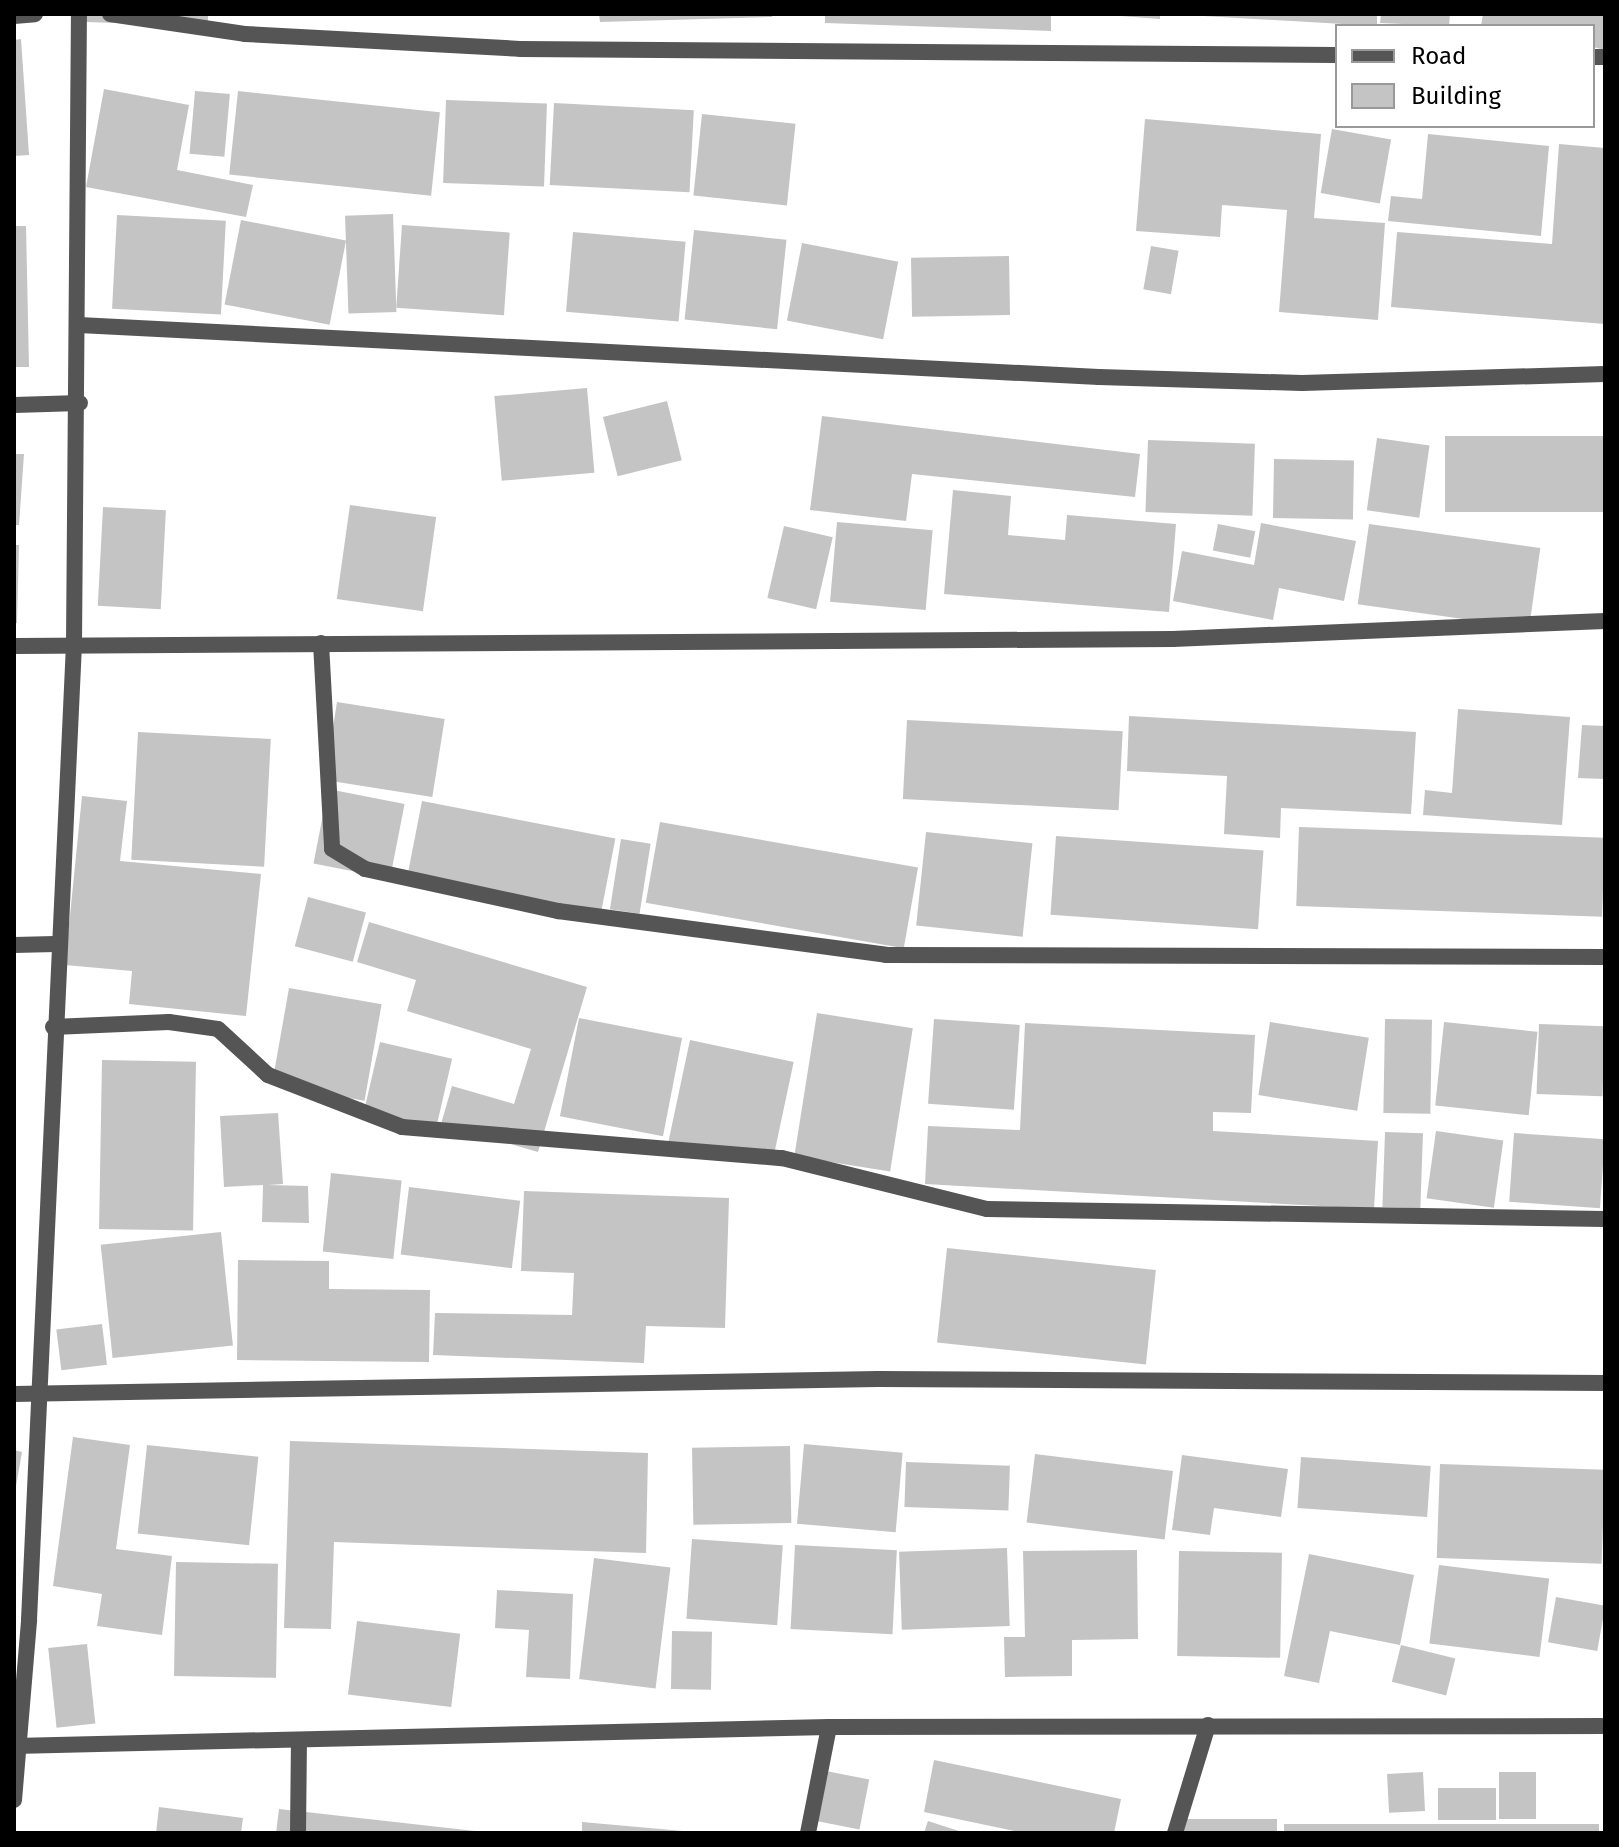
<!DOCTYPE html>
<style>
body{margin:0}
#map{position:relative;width:1619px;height:1847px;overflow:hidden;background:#fff;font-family:"Fira Sans",sans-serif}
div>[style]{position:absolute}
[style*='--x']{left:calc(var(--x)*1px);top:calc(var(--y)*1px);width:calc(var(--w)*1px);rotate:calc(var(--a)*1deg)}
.building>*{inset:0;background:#c4c4c4;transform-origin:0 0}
.street>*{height:16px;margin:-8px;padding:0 8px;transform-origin:8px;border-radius:8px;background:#555}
span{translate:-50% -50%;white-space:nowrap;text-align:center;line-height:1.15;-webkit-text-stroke:6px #fff;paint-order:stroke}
.frame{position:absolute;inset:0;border:16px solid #000;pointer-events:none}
.legend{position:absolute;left:1335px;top:24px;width:260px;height:104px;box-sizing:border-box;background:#fff;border:2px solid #999;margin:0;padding:10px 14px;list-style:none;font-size:24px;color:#000}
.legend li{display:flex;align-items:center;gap:16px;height:40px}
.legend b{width:40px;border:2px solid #999}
</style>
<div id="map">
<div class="building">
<div style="clip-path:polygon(86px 14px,208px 14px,208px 26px,86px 22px)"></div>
<div style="clip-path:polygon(599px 14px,772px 14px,772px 17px,600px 22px)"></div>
<div style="clip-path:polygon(825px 14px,1051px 14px,1051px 31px,825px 23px)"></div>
<div style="clip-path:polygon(1095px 14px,1160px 14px,1160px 19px)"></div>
<div style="clip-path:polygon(1169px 14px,1377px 14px,1377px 26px)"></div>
<div style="clip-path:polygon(1381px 14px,1450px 14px,1449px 26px,1380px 23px)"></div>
<div style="clip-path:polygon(1483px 14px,1605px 14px,1605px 50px,1593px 47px,1593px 26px,1481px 26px)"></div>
<div style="clip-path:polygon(21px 39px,29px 155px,14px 156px,14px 40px)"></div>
<div style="clip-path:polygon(104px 89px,189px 105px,177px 170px,253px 185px,246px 217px,86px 187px)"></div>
<div style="left:195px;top:91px;width:35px;height:63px;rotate:5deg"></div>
<div style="left:238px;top:91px;width:203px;height:84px;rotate:6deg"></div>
<div style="left:446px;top:100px;width:101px;height:83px;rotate:2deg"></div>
<div style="left:554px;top:103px;width:140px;height:82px;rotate:3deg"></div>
<div style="left:702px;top:114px;width:94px;height:82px;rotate:6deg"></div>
<div style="clip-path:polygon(1145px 119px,1321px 134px,1314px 218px,1385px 223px,1378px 320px,1279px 312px,1287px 210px,1222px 205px,1220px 237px,1136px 231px)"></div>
<div style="left:1332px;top:129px;width:60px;height:65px;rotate:10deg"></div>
<div style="clip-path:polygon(1428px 134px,1549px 146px,1541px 236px,1388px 221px,1391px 196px,1422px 199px)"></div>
<div style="clip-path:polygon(1559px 144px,1605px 148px,1605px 324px,1391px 307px,1397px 232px,1552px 244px)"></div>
<div style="left:393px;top:214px;width:98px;height:48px;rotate:88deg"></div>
<div style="left:117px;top:215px;width:109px;height:94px;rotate:3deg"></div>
<div style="left:241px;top:220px;width:107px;height:86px;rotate:11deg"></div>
<div style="left:402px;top:225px;width:108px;height:83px;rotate:4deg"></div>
<div style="clip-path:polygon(14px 226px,26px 226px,29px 367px,14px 367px)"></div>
<div style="left:694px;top:230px;width:93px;height:90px;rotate:6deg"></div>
<div style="left:573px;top:232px;width:113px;height:80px;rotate:5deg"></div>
<div style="left:802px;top:243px;width:98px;height:79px;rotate:11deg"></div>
<div style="left:1151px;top:246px;width:28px;height:44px;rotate:10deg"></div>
<div style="left:1009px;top:256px;width:59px;height:98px;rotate:89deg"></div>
<div style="left:587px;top:388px;width:85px;height:93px;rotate:85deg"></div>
<div style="left:667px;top:401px;width:61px;height:66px;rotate:76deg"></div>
<div style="clip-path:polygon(822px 416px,1140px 454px,1135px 497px,912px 474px,906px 521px,810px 510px)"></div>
<div style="left:1605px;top:436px;width:76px;height:160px;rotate:90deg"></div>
<div style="left:1377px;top:438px;width:53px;height:73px;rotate:8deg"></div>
<div style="left:1148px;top:440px;width:107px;height:72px;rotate:2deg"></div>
<div style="clip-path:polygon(14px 454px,24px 454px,19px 525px,14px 525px)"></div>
<div style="left:1274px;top:459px;width:80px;height:59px;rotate:1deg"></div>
<div style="clip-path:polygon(953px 490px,1011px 496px,1008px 535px,1065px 540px,1067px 515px,1176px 524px,1169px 612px,944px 594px)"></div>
<div style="left:350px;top:505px;width:87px;height:95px;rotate:8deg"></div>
<div style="left:103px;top:507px;width:63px;height:99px;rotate:3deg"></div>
<div style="left:837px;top:522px;width:96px;height:80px;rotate:5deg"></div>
<div style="clip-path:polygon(1261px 523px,1356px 541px,1344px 601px,1279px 588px,1273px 620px,1173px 601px,1182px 551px,1254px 565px)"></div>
<div style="left:1218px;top:524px;width:38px;height:27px;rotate:11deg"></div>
<div style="left:1369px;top:524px;width:173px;height:81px;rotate:8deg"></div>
<div style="left:784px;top:526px;width:50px;height:74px;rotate:13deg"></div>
<div style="clip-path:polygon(14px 545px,19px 545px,17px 623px,14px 623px)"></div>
<div style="left:337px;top:702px;width:109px;height:79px;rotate:9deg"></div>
<div style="clip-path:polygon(1458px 709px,1570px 717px,1562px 825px,1423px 815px,1425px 790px,1452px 793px)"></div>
<div style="clip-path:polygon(1129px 716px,1416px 732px,1411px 814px,1281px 808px,1280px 838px,1224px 834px,1227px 776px,1127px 771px)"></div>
<div style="left:907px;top:720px;width:216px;height:79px;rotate:3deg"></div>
<div style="clip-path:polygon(1582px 725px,1605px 726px,1605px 779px,1578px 778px)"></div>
<div style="left:138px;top:732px;width:133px;height:128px;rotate:3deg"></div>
<div style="left:328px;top:789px;width:78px;height:76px;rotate:11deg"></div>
<div style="clip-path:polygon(82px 796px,127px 801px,120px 861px,261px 874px,246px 1016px,129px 1004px,132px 971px,65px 965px)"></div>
<div style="left:422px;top:801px;width:197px;height:76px;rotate:11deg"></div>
<div style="left:660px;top:822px;width:262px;height:82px;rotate:10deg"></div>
<div style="left:1299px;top:827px;width:306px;height:79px;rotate:2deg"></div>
<div style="left:926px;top:832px;width:107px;height:94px;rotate:6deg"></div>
<div style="left:1056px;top:836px;width:208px;height:79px;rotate:4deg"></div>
<div style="left:621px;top:839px;width:30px;height:71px;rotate:9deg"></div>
<div style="left:308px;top:897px;width:60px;height:51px;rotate:15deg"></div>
<div style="clip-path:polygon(369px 922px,587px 987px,538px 1152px,441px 1124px,452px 1086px,514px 1104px,531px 1049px,407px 1011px,416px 980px,357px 962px)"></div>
<div style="left:289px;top:988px;width:94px;height:98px;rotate:10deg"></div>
<div style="left:817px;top:1013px;width:97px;height:145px;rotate:9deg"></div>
<div style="left:579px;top:1018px;width:105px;height:100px;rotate:11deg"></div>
<div style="left:934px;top:1019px;width:86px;height:85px;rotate:4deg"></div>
<div style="left:1385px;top:1019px;width:47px;height:94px;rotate:1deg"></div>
<div style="left:1270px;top:1022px;width:100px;height:74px;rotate:9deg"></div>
<div style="left:1444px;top:1022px;width:94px;height:84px;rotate:6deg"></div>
<div style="clip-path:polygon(1025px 1023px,1255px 1035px,1251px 1113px,1213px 1112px,1213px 1131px,1378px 1141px,1374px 1209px,925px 1184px,928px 1126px,1020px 1130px)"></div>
<div style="left:1539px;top:1024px;width:66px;height:70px;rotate:2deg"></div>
<div style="left:690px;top:1040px;width:106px;height:104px;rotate:12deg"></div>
<div style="left:380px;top:1042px;width:74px;height:74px;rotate:13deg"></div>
<div style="left:102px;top:1060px;width:94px;height:169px;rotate:1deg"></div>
<div style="clip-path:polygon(278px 1113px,283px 1184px,268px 1185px,308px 1186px,309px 1223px,262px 1222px,263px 1185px,224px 1187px,220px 1116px)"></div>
<div style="left:1436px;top:1131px;width:68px;height:68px;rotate:8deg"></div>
<div style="left:1385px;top:1132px;width:38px;height:75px;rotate:2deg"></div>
<div style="left:1514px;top:1133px;width:91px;height:69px;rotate:4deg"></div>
<div style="left:331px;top:1173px;width:71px;height:79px;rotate:6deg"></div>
<div style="left:409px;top:1187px;width:112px;height:68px;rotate:7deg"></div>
<div style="clip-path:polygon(524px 1191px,729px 1198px,725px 1328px,646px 1326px,644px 1363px,433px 1355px,435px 1313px,572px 1315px,574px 1273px,521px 1271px)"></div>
<div style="left:221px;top:1232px;width:114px;height:121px;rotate:84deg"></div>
<div style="left:947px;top:1248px;width:210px;height:95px;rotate:6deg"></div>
<div style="clip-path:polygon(238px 1260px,329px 1261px,329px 1289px,430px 1290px,429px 1362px,237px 1360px)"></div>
<div style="left:102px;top:1324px;width:41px;height:46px;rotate:83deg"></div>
<div style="clip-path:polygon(73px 1437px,130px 1445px,116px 1549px,172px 1556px,162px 1635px,97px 1626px,102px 1594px,53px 1586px)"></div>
<div style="clip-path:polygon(290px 1441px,648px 1453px,646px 1553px,334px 1542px,331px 1629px,284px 1628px)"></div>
<div style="left:804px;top:1444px;width:99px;height:80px;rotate:5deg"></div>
<div style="left:147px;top:1445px;width:112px;height:89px;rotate:6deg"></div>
<div style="left:790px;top:1446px;width:77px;height:98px;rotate:89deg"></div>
<div style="clip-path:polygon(14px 1450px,22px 1452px,16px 1486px,14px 1486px)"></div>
<div style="left:1035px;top:1454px;width:139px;height:69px;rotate:7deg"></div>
<div style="clip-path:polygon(1182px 1455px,1288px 1469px,1281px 1517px,1214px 1508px,1210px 1535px,1172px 1530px)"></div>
<div style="left:1301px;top:1457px;width:130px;height:51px;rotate:4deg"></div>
<div style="left:906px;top:1462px;width:104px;height:45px;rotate:2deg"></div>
<div style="left:1440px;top:1464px;width:165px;height:94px;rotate:2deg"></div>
<div style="left:692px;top:1539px;width:91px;height:80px;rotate:4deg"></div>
<div style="left:795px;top:1545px;width:102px;height:84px;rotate:3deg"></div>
<div style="left:1007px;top:1548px;width:78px;height:108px;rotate:88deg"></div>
<div style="clip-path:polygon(1137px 1550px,1138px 1639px,1072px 1640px,1072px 1676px,1005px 1677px,1004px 1637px,1025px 1637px,1023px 1551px)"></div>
<div style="left:1179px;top:1551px;width:103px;height:105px;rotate:1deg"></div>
<div style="clip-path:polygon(1309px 1554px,1414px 1575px,1400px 1645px,1330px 1631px,1319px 1683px,1284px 1676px)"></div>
<div style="left:594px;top:1558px;width:77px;height:122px;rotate:7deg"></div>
<div style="left:176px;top:1562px;width:102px;height:114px;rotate:1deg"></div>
<div style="left:1439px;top:1565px;width:111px;height:79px;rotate:7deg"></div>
<div style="clip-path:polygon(497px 1590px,573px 1594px,570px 1679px,526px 1677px,529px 1630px,495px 1628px)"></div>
<div style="left:1556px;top:1597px;width:50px;height:46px;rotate:10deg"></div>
<div style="left:357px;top:1621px;width:104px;height:74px;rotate:7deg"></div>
<div style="left:672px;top:1631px;width:40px;height:58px;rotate:1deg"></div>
<div style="left:87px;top:1644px;width:80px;height:39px;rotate:84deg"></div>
<div style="left:1401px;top:1645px;width:56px;height:38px;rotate:14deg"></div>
<div style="clip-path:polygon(934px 1760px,1121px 1799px,1114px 1833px,1024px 1833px,924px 1812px)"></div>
<div style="left:826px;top:1771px;width:44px;height:51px;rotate:11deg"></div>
<div style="left:1423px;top:1772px;width:39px;height:36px;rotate:87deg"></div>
<div style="left:1499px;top:1772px;width:37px;height:47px"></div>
<div style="left:1438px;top:1788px;width:58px;height:32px"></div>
<div style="clip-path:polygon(159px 1807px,243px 1818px,241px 1833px,156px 1833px)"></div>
<div style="clip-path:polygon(279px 1809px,475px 1831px,475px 1833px,276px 1833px)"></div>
<div style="left:1182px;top:1819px;width:95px;height:14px"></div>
<div style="clip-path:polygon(928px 1821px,962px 1832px,962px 1833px,924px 1833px)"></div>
<div style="clip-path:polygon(582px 1822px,683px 1831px,683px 1833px,582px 1833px)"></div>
<div style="left:1599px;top:1824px;width:9px;height:315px;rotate:90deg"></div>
</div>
<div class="street">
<div style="--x:110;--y:14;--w:136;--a:8.4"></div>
<div style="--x:245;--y:34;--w:275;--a:3.1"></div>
<div style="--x:520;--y:49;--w:817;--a:0.42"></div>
<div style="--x:14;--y:16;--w:21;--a:-5"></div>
<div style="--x:1593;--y:57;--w:12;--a:0"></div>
<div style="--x:79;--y:325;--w:1021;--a:2.92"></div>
<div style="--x:1099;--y:377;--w:203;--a:1.7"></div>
<div style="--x:1302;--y:383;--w:303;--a:-1.7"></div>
<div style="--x:14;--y:405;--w:66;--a:-1.7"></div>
<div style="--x:321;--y:643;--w:206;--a:86.9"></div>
<div style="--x:332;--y:849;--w:39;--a:31"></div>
<div style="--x:365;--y:869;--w:198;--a:12.3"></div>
<div style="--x:558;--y:911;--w:331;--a:7.6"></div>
<div style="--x:886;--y:955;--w:719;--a:0.16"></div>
<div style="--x:14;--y:646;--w:1159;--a:-0.35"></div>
<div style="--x:1173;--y:639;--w:432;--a:-2.4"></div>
<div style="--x:14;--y:945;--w:41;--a:-1.4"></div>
<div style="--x:53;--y:1027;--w:116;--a:-2.5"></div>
<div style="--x:169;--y:1022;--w:49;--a:8.1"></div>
<div style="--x:218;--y:1029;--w:68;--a:42.6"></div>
<div style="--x:268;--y:1075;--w:144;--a:21.2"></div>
<div style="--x:402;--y:1127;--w:381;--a:4.7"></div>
<div style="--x:782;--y:1158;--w:211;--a:14"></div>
<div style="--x:987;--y:1209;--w:618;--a:0.93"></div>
<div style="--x:14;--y:1394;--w:864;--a:-0.99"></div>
<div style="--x:878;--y:1379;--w:727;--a:0.32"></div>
<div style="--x:14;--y:1746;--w:815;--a:-1.34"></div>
<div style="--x:829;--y:1727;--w:776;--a:-0.07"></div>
<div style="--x:14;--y:1800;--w:181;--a:-85.2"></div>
<div style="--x:29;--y:1620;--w:977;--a:-87.36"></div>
<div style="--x:74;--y:644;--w:630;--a:-89.55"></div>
<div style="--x:298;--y:1833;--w:93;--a:-89.4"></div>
<div style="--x:808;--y:1833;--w:108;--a:-78.8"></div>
<div style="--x:1175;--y:1833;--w:113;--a:-73"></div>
</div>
<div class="frame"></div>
<ul class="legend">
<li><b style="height:10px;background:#555"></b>Road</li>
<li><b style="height:22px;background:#c4c4c4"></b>Building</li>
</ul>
</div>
